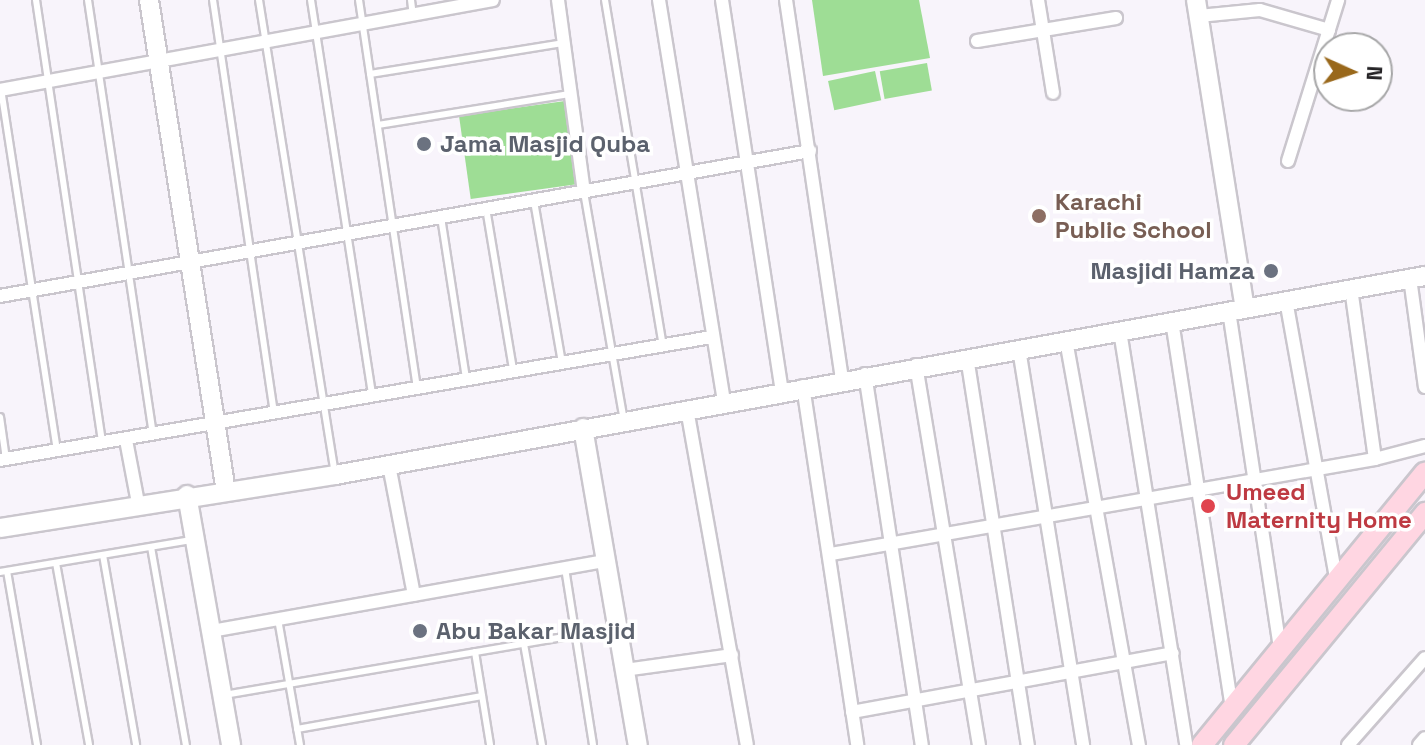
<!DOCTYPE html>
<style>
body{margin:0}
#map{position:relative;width:1425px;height:745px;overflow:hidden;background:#f8f4fb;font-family:"Space Grotesk",sans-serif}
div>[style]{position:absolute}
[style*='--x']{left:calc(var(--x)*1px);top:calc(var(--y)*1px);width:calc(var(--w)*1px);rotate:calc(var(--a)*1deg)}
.green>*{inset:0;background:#9edd95;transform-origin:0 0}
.roads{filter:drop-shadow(2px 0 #cac6cd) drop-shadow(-2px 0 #cac6cd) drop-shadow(0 2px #cac6cd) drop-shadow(0 -2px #cac6cd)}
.lane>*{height:6px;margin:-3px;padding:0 3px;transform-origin:3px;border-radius:3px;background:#fff}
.street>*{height:12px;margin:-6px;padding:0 6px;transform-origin:6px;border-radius:6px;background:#fff}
.secondary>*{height:18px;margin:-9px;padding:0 9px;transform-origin:9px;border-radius:9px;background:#fff}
.primary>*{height:20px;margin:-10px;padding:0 10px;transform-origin:10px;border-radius:10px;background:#ffd6e2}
.dots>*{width:22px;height:22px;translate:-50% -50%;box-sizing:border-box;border:4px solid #fff;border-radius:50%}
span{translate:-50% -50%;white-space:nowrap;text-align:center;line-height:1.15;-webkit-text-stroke:7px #fff;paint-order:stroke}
.worship-label{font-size:24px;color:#5b616d;font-weight:700}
.left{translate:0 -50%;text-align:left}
.right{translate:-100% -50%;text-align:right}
.education-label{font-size:24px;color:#785e54;font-weight:700}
.health-label{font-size:24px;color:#be3a42;font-weight:700}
.north{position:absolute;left:1313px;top:32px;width:80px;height:80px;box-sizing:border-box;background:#fff;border:2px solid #a7a7a8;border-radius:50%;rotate:93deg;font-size:22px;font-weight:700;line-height:32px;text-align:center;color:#242225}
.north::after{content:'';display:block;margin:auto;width:28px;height:36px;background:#99681b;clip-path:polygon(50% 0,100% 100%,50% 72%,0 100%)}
</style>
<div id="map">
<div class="green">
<div style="clip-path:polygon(812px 0,919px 0,930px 58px,823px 76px)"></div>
<div style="left:927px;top:63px;width:28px;height:48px;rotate:80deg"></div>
<div style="left:875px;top:71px;width:30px;height:48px;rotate:78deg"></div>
<div style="left:565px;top:101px;width:84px;height:107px;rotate:82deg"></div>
</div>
<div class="roads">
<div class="lane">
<div style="--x:36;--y:0;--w:448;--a:81.5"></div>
<div style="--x:88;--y:0;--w:440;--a:81.5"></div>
<div style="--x:213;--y:0;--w:418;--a:81.6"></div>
<div style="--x:259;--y:0;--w:476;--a:80.9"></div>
<div style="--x:311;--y:0;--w:400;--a:81.2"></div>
<div style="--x:359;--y:0;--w:393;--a:81.5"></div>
<div style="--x:411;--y:0;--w:16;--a:83"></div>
<div style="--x:605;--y:0;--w:351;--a:80.5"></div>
<div style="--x:370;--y:74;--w:195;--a:-9.1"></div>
<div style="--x:1;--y:89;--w:364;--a:81.2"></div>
<div style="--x:378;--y:125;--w:194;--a:-9.2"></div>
<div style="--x:584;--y:192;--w:232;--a:80.1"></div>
<div style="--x:534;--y:201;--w:164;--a:80.2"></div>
<div style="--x:486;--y:208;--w:164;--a:80.5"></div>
<div style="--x:441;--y:217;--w:164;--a:81.2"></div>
<div style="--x:0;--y:417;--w:42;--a:81.9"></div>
<div style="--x:151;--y:547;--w:201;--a:80"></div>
<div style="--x:103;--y:555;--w:193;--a:80.1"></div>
<div style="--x:56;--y:563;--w:185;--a:79.7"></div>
<div style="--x:565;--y:568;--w:179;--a:81"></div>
<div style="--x:7;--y:571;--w:177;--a:80.2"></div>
<div style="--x:0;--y:572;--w:194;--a:-9.5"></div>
<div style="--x:278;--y:619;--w:128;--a:80.1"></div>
<div style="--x:524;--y:644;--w:103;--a:79.9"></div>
<div style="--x:475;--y:652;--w:94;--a:80.8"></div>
<div style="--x:224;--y:695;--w:357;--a:-9.7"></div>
<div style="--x:297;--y:729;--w:188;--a:-10.1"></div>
</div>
<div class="street">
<div style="--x:558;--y:0;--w:194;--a:82.3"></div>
<div style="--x:659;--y:0;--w:407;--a:80.8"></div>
<div style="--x:722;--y:0;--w:396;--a:81.3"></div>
<div style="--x:786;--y:0;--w:381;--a:81.6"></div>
<div style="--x:1038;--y:0;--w:94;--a:80.8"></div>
<div style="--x:1199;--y:16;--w:61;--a:-5.6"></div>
<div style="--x:1260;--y:10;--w:72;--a:16.2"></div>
<div style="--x:977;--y:41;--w:141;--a:-9.4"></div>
<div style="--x:0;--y:90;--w:501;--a:-10.35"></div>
<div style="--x:1288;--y:161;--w:169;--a:-72.7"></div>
<div style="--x:1410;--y:278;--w:110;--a:82.2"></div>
<div style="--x:0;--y:296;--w:823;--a:-10.15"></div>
<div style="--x:1286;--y:300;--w:283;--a:79.8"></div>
<div style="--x:1229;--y:311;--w:340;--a:81.4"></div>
<div style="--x:1172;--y:321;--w:392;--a:81.2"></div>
<div style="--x:1120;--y:331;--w:419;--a:80.9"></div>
<div style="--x:1066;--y:340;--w:412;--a:79.8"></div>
<div style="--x:1019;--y:349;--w:401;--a:80.8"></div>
<div style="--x:967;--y:357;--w:393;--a:81.1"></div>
<div style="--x:916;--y:365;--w:385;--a:80.6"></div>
<div style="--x:865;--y:374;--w:375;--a:81.3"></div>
<div style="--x:803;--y:386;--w:363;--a:81.4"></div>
<div style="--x:687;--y:409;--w:341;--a:79.9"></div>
<div style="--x:126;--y:440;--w:64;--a:79.2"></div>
<div style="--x:1375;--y:459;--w:52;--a:-14.6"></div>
<div style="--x:0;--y:460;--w:722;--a:-9.81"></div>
<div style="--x:389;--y:465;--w:132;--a:79.1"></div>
<div style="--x:831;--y:554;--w:552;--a:-9.91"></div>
<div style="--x:1375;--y:459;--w:173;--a:-98"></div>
<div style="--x:211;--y:631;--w:400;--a:-10.1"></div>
<div style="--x:624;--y:670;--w:109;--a:-7.9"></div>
<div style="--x:852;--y:712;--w:326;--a:-10.4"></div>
<div style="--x:1348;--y:745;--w:116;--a:-48.5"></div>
<div style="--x:1419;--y:745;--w:9;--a:-49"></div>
</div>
<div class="secondary">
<div style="--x:149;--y:0;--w:495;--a:81.1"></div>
<div style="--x:1196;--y:0;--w:312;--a:81"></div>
<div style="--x:583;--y:428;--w:322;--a:80.2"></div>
<div style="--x:187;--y:495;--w:254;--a:80"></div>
<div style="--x:0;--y:528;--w:339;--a:-9"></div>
<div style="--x:335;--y:475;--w:1108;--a:-10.35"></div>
</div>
<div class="primary">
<div style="--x:1202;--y:745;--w:352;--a:-50.7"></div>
<div style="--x:1234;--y:745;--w:301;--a:-50.5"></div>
</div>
</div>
<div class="dots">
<div style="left:424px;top:144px;background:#6b7280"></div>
<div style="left:1039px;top:216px;background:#8d6e63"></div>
<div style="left:1271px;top:271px;background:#6b7280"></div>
<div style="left:1208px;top:506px;background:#e0444e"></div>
<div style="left:420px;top:631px;background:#6b7280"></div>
</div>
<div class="worship-label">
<span class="left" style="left:440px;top:144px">Jama Masjid Quba</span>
<span class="right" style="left:1255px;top:271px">Masjidi Hamza</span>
<span class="left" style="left:436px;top:631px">Abu Bakar Masjid</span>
</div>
<div class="education-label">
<span class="left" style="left:1055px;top:216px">Karachi<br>Public School</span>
</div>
<div class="health-label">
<span class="left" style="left:1226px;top:506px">Umeed<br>Maternity Home</span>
</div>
<div class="north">N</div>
</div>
